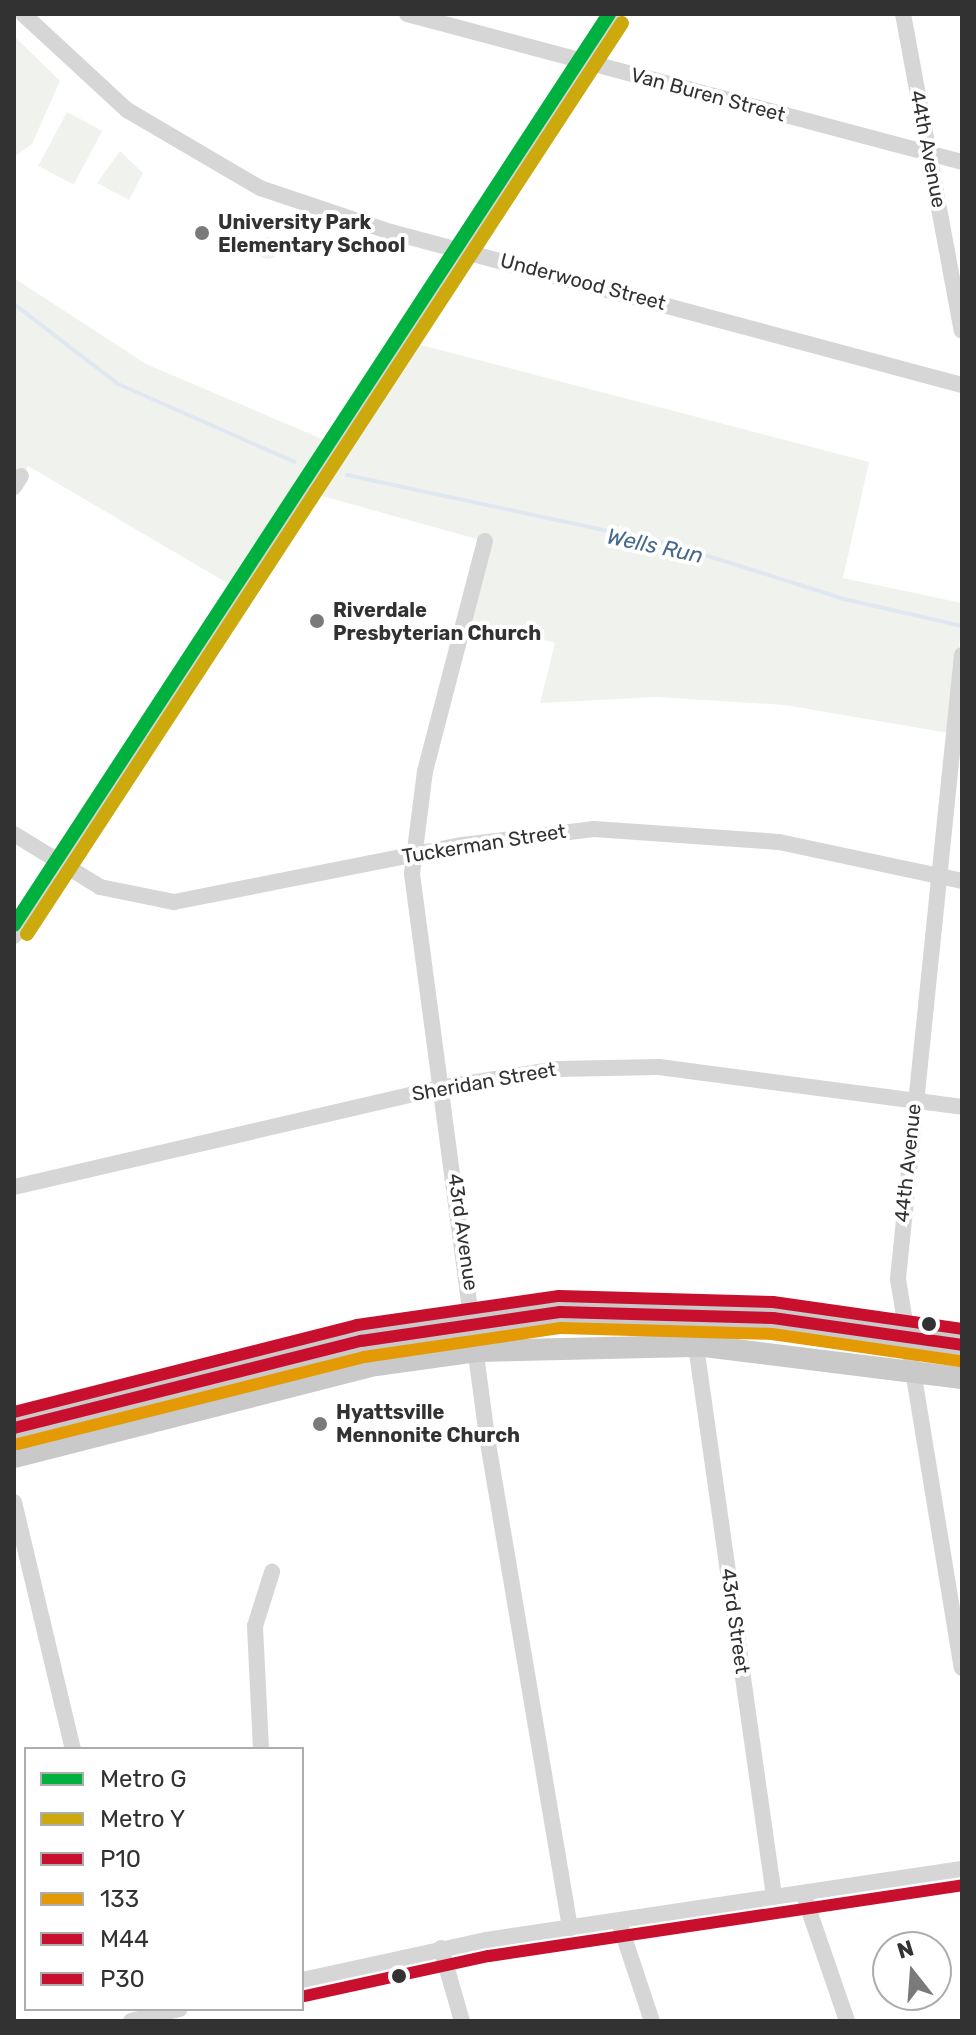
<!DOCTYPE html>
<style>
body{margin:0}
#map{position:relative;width:976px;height:2035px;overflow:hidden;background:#fff;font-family:Rubik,sans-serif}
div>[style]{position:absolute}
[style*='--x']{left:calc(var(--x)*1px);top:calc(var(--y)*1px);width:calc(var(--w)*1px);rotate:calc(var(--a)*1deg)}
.green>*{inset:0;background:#f0f3ed;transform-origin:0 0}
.round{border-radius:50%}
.stream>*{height:4px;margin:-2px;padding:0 2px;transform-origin:2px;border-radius:2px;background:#dfe7f1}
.minor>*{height:16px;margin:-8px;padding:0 8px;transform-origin:8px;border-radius:8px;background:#d6d6d6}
.major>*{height:22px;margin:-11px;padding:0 11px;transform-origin:11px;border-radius:11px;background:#c9c9c9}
.bus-1>*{height:12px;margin:-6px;padding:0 6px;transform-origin:6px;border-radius:6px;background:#c8102e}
.bus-2>*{height:12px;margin:-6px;padding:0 6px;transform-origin:6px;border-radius:6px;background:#e39a05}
.bus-3>*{height:12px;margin:-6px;padding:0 6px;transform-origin:6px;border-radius:6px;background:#c8102e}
.bus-4>*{height:12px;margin:-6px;padding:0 6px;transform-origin:6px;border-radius:6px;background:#c8102e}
.metro-1>*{height:14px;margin:-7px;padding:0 7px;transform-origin:7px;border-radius:7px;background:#00b140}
.metro-2>*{height:14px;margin:-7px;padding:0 7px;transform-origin:7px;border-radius:7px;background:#cca90c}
.dots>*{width:22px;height:22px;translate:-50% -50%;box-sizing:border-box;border:4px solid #fff;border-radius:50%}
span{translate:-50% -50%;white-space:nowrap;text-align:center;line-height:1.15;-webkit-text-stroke:8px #fff;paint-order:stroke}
.street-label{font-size:20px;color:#323232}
.poi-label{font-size:20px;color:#323232;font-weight:700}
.left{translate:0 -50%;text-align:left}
.water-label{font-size:22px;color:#47698e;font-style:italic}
.frame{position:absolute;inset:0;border:16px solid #323232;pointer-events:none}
.legend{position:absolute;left:24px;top:1747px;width:280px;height:264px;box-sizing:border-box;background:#fff;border:2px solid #adadad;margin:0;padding:10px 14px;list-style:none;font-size:24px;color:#323232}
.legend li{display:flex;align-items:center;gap:16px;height:40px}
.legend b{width:40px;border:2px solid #adadad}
.north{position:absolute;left:872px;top:1931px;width:80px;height:80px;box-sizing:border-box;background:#fff;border:2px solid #adadad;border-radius:50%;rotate:343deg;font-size:22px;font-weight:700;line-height:32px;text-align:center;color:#323232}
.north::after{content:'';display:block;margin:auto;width:28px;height:36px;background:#7a7a7a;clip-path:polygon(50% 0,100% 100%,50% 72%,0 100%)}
</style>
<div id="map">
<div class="green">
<div style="clip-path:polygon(14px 36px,60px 81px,32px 144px,14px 157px)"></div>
<div style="left:67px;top:112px;width:40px;height:61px;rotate:28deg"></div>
<div style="clip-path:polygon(120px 151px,143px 173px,129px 200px,97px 183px)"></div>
<div class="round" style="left:257px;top:237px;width:22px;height:22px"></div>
<div style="clip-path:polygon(14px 278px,146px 364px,334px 444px,402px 340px,869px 462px,843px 578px,962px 603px,954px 734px,785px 705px,656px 697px,540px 703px,555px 643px,464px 620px,484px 541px,304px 491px,239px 590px,28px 466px,14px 488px)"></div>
</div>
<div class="stream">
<div style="--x:14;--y:304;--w:131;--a:37.6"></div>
<div style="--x:118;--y:384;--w:193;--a:23.8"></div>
<div style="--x:347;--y:475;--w:330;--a:12.1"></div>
<div style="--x:670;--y:544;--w:182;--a:17.5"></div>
<div style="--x:844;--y:599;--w:121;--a:12.9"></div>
</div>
<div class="minor">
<div style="--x:23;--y:14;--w:142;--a:42.7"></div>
<div style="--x:127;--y:110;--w:154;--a:30.4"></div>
<div style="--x:260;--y:188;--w:138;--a:18.6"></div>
<div style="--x:391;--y:232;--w:591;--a:15"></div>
<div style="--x:407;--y:14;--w:574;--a:14.93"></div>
<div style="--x:903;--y:14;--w:322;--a:79.5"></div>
<div style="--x:14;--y:487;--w:13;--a:-58"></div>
<div style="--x:485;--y:541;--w:238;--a:104.6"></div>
<div style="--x:425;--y:771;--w:104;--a:97.2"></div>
<div style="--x:412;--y:874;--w:568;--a:82.41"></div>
<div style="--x:487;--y:1437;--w:498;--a:80.4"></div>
<div style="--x:962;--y:655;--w:627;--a:95.86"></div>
<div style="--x:898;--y:1279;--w:394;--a:80.7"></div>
<div style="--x:14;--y:834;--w:101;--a:31.6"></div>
<div style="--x:100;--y:887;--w:76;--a:11.5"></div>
<div style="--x:174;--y:902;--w:294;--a:-11.2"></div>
<div style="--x:462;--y:845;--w:133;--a:-6.9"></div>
<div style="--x:594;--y:829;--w:185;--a:4"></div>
<div style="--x:779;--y:842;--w:187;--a:12"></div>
<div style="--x:14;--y:936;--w:1100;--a:-56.95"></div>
<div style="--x:14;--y:1187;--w:436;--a:-13.1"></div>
<div style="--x:439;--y:1088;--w:120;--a:-9.1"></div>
<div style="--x:557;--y:1069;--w:102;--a:-1.1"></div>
<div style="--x:659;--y:1067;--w:306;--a:7.5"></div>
<div style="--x:696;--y:1346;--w:556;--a:81.93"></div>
<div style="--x:14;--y:1502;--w:254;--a:76.6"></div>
<div style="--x:261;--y:1749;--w:123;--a:-92.8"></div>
<div style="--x:255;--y:1626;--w:57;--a:-72.5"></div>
<div style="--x:803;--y:1893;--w:135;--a:71"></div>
<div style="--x:619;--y:1922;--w:104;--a:71.6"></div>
<div style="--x:441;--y:1948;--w:76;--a:74"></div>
<div style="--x:302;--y:1980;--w:188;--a:-12.3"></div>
<div style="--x:486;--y:1940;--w:481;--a:-8.5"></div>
<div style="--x:131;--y:2021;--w:50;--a:-13.8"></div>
</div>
<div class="major">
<div style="--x:14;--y:1428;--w:358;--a:-14.1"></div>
<div style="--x:361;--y:1341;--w:201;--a:-8.3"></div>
<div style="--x:560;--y:1312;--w:213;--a:1.6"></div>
<div style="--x:773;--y:1318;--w:191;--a:8.1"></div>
<div style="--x:14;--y:1457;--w:374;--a:-14.3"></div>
<div style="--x:376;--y:1365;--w:102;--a:-7.9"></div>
<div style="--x:477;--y:1351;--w:227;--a:-1.3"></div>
<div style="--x:704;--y:1346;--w:260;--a:7.1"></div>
</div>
<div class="bus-1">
<div style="--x:14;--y:1428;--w:358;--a:-14.1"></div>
<div style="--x:361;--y:1341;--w:201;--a:-8.3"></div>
<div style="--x:560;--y:1312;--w:213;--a:1.6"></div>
<div style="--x:773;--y:1318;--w:191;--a:8.1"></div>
</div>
<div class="bus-2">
<div style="--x:18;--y:1444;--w:357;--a:-14.1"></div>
<div style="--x:364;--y:1357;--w:199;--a:-8.4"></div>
<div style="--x:561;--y:1328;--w:211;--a:1.6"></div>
<div style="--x:772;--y:1334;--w:190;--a:8.2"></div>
</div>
<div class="bus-3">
<div style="--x:14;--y:1412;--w:354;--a:-14.2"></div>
<div style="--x:357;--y:1325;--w:204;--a:-8.2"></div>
<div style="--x:559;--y:1296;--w:214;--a:1.6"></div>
<div style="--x:773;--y:1302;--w:191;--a:8.1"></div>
</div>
<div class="bus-4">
<div style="--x:305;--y:1996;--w:188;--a:-12.3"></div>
<div style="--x:489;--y:1956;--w:478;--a:-8.5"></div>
</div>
<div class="metro-1">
<div style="--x:14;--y:925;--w:1088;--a:-56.85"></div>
</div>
<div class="metro-2">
<div style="--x:27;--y:934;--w:1088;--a:-56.85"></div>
</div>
<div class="dots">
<div style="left:202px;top:233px;background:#7a7a7a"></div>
<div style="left:317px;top:621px;background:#7a7a7a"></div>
<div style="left:929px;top:1324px;background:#323232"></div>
<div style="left:320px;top:1424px;background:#7a7a7a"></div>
<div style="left:399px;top:1976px;background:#323232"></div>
</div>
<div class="street-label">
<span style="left:708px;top:95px;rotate:15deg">Van Buren Street</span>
<span style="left:928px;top:149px;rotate:79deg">44th Avenue</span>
<span style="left:583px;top:282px;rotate:15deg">Underwood Street</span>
<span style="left:484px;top:844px;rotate:-9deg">Tuckerman Street</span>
<span style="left:484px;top:1082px;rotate:-10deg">Sheridan Street</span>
<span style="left:908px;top:1163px;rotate:-84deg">44th Avenue</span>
<span style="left:463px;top:1232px;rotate:82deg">43rd Avenue</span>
<span style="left:735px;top:1621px;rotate:82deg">43rd Street</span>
</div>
<div class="poi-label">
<span class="left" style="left:218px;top:234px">University Park<br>Elementary School</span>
<span class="left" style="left:333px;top:622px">Riverdale<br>Presbyterian Church</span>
<span class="left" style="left:336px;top:1424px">Hyattsville<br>Mennonite Church</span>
</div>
<div class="water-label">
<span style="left:655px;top:546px;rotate:12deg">Wells Run</span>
</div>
<div class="frame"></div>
<ul class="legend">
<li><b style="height:10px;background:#00b140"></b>Metro G</li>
<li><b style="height:10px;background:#cca90c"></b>Metro Y</li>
<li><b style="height:10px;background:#c8102e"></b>P10</li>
<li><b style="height:10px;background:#e39a05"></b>133</li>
<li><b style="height:10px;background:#c8102e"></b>M44</li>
<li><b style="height:10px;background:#c8102e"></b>P30</li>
</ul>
<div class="north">N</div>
</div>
